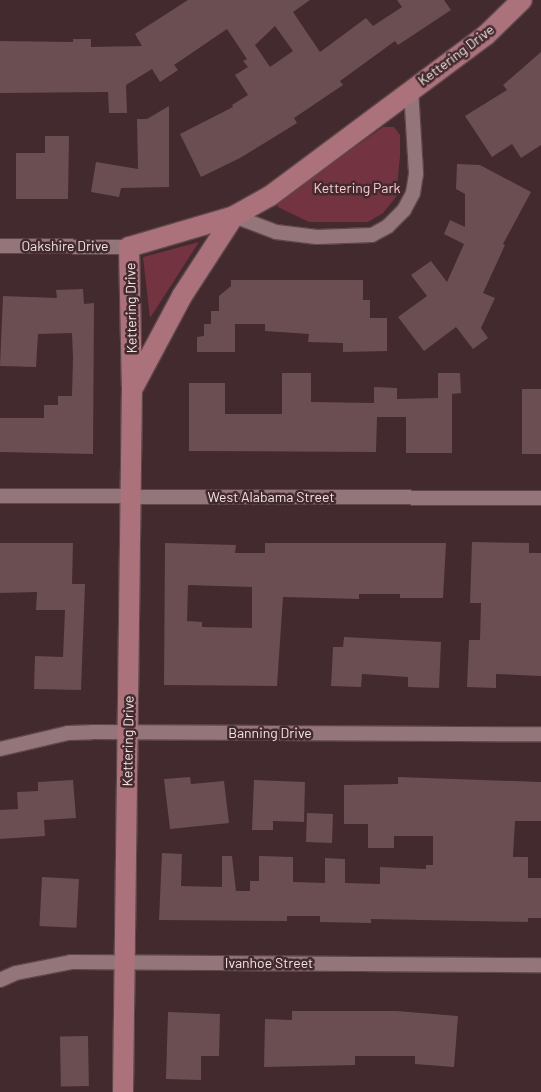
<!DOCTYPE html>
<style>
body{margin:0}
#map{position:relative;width:541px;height:1092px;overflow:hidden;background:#432a2e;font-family:Barlow,sans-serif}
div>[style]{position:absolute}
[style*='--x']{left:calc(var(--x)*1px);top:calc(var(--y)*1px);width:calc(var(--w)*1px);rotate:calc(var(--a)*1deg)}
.green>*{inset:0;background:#743340}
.building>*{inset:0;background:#6a4e52;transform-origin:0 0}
.roads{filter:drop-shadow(1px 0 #5e484b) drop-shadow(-1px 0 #5e484b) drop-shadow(0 1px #5e484b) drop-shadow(0 -1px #5e484b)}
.street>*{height:14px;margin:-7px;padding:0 7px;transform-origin:7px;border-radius:7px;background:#94767a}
.secondary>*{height:20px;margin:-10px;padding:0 10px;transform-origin:10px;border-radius:10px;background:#ac727c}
span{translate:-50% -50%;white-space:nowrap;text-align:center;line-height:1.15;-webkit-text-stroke:5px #432a2e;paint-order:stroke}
.street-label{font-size:14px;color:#f3e2e3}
.park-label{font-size:14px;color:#feccd3}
</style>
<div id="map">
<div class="green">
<div style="clip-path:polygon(383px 127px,394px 127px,400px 135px,400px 156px,396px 197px,383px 213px,368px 222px,309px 222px,278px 207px,277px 202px)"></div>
<div style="clip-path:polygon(199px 242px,150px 318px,143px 257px)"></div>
</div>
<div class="building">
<div style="clip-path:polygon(evenodd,188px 0,310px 0,293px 12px,320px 52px,366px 18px,373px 26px,402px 7px,397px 0,444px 0,451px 10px,398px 45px,395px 41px,340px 81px,343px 85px,294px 118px,297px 123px,240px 158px,201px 177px,180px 134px,233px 107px,232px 105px,248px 95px,235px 75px,248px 67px,243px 61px,247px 59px,227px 29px,174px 65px,178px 70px,160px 82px,152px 69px,126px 85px,127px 113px,109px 113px,108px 92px,0 93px,0 41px,73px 42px,73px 39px,91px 39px,91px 47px,142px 46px,135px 34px,188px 0,275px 26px,293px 51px,270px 67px,255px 45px,275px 26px)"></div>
<div style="clip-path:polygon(541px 52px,541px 145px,521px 158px,512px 144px,492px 157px,465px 116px,507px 90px,503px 85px)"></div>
<div style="clip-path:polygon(169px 106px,169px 187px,121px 188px,119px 197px,91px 192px,96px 162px,138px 169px,137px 119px,147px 119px)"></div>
<div style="clip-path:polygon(45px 136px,69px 136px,68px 199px,16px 199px,16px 153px,45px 153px)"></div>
<div style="clip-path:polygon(457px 164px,480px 165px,531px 192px,503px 244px,505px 245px,483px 293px,495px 298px,481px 328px,488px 338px,473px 349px,456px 327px,424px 351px,398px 317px,427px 296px,411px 275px,431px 261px,447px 282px,464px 244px,444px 234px,450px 220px,465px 227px,465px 194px,456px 189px)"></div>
<div style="clip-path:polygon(231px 280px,363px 280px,363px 300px,370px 300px,370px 318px,387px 318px,387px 351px,343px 352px,343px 343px,308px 342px,309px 334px,265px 331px,265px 324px,235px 324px,235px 352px,197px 352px,197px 337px,204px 336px,204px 324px,211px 324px,211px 311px,219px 311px,219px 296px,231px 286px)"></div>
<div style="clip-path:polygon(83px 289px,84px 304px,94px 303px,93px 454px,0 452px,0 418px,44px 418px,44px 405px,58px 405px,58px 396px,72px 396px,73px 358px,72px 333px,38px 334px,36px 367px,0 366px,3px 296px,57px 298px,56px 290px)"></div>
<div style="clip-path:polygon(282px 373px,311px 373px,311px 402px,374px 403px,374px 387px,397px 388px,397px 399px,438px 398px,438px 373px,460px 373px,461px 393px,452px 394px,452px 453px,406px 453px,406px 417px,377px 417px,376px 452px,189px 451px,189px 383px,225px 383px,225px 414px,282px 414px)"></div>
<div style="left:522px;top:389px;width:19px;height:65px"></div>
<div style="clip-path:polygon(472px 542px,529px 543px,529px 553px,541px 553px,541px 676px,496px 674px,496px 688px,467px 687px,469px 640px,480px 640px,481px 603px,470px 603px)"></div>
<div style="clip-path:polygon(0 543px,73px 543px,72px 584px,85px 584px,81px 690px,34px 689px,35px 656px,63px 657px,65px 610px,36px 610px,37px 592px,0 593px)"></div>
<div style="clip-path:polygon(evenodd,165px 543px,236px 545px,235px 553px,265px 553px,265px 543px,446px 543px,443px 598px,400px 598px,400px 594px,359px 594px,359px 599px,283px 597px,277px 686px,164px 685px,165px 543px,188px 585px,252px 587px,252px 628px,202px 627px,202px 622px,187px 621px,188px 585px)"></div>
<div style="clip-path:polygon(344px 637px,441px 642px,439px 688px,408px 687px,408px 677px,362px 674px,361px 687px,331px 686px,333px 647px,343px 647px)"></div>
<div style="clip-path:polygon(190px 777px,191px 784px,224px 781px,229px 823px,170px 829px,164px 779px)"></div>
<div style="clip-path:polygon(398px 777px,541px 782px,541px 821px,515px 821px,513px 857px,528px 857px,528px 878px,541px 878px,541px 918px,528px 918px,528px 922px,371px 919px,371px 923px,320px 922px,320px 916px,287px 916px,287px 921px,159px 920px,162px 853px,182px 854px,181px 886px,222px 887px,222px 856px,232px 856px,236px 891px,250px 891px,250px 881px,259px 881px,259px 856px,293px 857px,293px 882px,325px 883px,325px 858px,345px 859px,345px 883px,380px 884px,380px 867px,426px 869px,426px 865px,433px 865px,433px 836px,394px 836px,394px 848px,368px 848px,368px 824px,344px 824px,344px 785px,398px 784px)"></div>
<div style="clip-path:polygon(73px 780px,76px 818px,44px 820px,45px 836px,0 839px,0 810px,18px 809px,17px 792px,38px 791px,38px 782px)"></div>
<div style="clip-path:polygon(254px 780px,305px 782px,304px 822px,273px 821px,273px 830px,252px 830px)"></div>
<div style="left:307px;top:813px;width:26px;height:29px;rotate:2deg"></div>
<div style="left:42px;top:877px;width:37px;height:49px;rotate:3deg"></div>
<div style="clip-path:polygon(292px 1011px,396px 1011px,458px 1016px,454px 1067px,415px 1064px,415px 1056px,355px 1056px,355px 1065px,264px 1067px,265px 1019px,292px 1020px)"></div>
<div style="clip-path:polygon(168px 1012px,220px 1014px,219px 1056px,201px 1056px,201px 1080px,166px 1079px)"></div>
<div style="left:88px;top:1036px;width:50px;height:28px;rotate:89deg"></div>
</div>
<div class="roads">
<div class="street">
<div style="--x:234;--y:216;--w:45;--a:20.9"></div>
<div style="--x:276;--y:232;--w:41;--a:7"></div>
<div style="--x:317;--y:237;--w:55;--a:-2.1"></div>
<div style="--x:372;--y:235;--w:18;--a:-29"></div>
<div style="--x:388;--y:226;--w:23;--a:-45"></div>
<div style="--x:404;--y:210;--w:19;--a:-62"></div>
<div style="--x:413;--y:193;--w:20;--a:-81"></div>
<div style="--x:416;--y:173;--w:84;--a:-93.4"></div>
<div style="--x:0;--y:246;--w:129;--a:0.4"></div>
<div style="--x:0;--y:496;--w:541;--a:0.21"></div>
<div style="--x:0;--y:749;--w:70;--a:-13.2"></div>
<div style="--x:68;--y:733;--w:24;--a:-2"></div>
<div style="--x:92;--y:732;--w:449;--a:0.3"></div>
<div style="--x:0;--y:980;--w:17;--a:-24"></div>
<div style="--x:16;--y:973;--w:56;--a:-11.3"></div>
<div style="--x:71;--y:962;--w:470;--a:0.4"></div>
</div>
<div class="secondary">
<div style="--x:134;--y:386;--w:102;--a:-61.9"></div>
<div style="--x:182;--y:296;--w:95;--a:-57"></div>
<div style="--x:123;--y:1092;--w:702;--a:-89.27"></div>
<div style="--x:132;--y:390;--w:143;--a:-91.2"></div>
<div style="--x:129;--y:247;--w:109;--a:-16.4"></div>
<div style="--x:234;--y:216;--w:41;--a:-29.1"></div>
<div style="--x:270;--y:196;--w:269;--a:-36.7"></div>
<div style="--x:486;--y:35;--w:50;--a:-44.2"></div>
</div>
</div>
<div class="street-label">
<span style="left:456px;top:55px;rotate:-37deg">Kettering Drive</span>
<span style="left:65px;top:246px">Oakshire Drive</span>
<span style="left:131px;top:308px;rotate:-91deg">Kettering Drive</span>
<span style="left:271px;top:497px">West Alabama Street</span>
<span style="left:270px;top:733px">Banning Drive</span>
<span style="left:128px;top:741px;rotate:-89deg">Kettering Drive</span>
<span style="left:269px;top:963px">Ivanhoe Street</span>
</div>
<div class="park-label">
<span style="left:357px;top:188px">Kettering Park</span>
</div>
</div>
